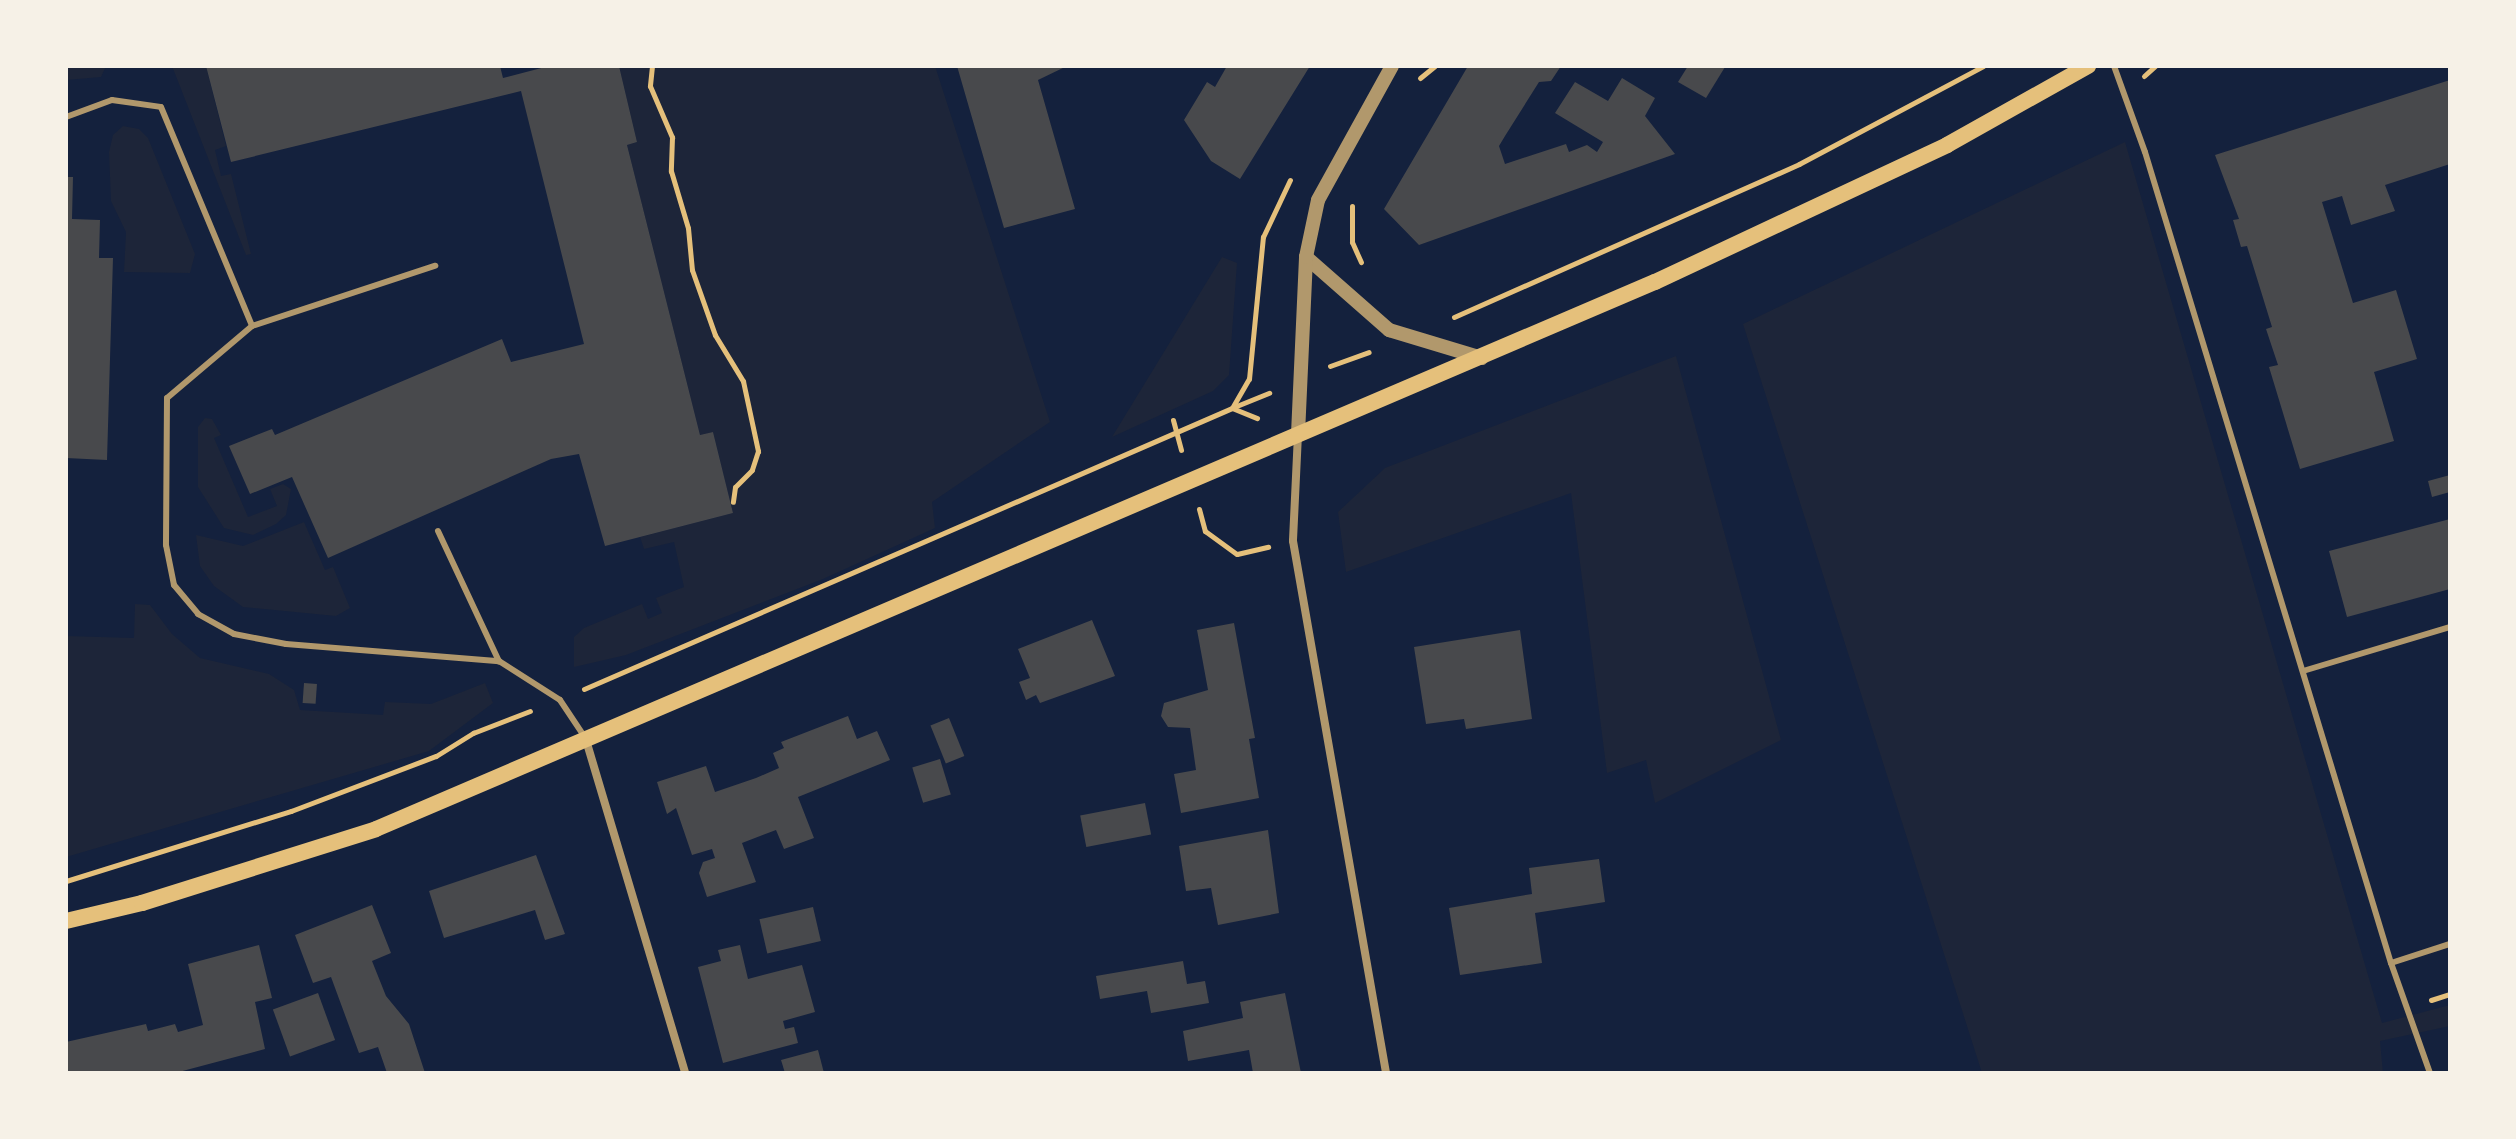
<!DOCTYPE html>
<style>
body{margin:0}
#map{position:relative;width:2516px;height:1139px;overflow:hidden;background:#14213d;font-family:"Source Serif 4",serif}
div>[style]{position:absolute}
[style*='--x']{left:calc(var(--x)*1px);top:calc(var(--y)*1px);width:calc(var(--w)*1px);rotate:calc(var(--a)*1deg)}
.green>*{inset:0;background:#1d2539}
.building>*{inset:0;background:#48494c;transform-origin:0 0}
.path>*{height:5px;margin:-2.5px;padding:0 2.5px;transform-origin:2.5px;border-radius:2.5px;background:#e5c07b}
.service>*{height:6px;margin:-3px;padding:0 3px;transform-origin:3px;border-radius:3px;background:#b1986c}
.minor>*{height:8px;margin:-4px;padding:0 4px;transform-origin:4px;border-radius:4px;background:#b1986c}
.tertiary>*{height:14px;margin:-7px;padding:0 7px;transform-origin:7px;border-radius:7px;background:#b1986c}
.secondary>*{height:16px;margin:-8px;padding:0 8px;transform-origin:8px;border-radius:8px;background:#e5c07b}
span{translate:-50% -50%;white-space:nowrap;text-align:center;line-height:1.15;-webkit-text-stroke:8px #f6f1e7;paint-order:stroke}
.frame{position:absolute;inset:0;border:68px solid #f6f1e7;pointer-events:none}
</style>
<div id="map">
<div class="green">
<div style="clip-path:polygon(66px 66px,106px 66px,101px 77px,66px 80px)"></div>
<div style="clip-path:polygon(172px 66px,206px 66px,226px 146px,215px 150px,221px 176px,231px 174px,251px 254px,246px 255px)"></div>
<div style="clip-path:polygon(619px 66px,935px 66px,1050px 422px,932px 502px,935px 528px,823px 579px,626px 655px,574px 667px,574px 637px,584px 628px,642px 604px,648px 619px,662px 613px,656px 598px,684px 587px,674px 542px,644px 549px,640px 537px,733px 513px,713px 432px,700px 435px,627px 145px,637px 142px)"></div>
<div style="clip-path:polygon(123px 126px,139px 129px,148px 138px,195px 254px,190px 273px,124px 272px,126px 232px,111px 201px,109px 152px,113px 135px)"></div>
<div style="clip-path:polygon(2125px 142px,2382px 1023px,2450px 1005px,2450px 1026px,2380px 1041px,2383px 1073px,1982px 1073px,1743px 324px)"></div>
<div style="clip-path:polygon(1222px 257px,1237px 263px,1229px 375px,1213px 391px,1112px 437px)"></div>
<div style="clip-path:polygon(1676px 356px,1781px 740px,1655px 803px,1646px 760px,1607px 773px,1571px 493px,1346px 572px,1338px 512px,1385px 468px)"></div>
<div style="clip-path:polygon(205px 418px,212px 419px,221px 435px,214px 438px,248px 517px,277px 506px,270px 489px,283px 484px,291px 489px,286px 515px,276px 524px,253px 535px,224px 528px,198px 487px,198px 427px)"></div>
<div style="clip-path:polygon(304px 522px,325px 570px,333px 567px,350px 608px,336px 616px,243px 607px,214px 586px,200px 566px,196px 535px,243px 546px)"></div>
<div style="clip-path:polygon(135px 604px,150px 605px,172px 634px,200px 658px,269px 674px,294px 690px,300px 710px,383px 715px,385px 702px,431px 704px,485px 683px,493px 703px,429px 751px,66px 857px,66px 636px,134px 638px)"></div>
</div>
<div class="building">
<div style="clip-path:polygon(206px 66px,500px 66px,503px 78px,549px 66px,619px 66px,637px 142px,627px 145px,700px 435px,713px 432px,733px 513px,605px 546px,579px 454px,551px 459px,328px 558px,292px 477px,250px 494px,229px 446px,272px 429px,275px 435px,502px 339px,511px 362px,584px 344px,521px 91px,231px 162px)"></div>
<div style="clip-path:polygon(957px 66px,1067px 66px,1038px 80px,1075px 209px,1004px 228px)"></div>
<div style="clip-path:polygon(1227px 66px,1310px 66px,1240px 179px,1211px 161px,1184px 120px,1207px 82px,1215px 87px)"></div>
<div style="clip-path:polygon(1468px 66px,1561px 66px,1551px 81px,1539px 82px,1505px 136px,1499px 146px,1505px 164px,1566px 144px,1569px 152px,1587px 145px,1597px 152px,1603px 142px,1555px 113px,1575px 82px,1608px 101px,1622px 78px,1655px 98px,1645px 116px,1675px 154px,1419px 245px,1384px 209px)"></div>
<div style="clip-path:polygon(1688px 66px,1724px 66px,1725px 67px,1706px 98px,1678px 82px)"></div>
<div style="clip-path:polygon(2450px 80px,2450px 164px,2385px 185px,2395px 211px,2351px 225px,2342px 196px,2322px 202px,2353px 303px,2396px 290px,2417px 359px,2374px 372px,2394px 441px,2300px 469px,2269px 367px,2278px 365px,2266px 329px,2272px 327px,2247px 246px,2241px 247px,2233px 220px,2239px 219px,2215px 155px)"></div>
<div style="clip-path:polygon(66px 177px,73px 177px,72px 219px,100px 220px,99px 258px,113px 258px,107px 460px,66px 458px)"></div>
<div style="clip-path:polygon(2450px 475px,2450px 492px,2432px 497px,2428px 481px)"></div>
<div style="clip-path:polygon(2450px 519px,2450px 589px,2347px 617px,2329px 551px)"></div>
<div style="clip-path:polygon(1092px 620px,1115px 676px,1040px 703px,1036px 695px,1026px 700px,1019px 682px,1030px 678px,1018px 649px)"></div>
<div style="clip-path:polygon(1234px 623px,1255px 738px,1249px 739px,1259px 798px,1181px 813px,1174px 774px,1196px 770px,1190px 728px,1168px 727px,1161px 716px,1164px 703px,1208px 690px,1197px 630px)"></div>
<div style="clip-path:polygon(1520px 630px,1532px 719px,1466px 729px,1464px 719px,1426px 724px,1414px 647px)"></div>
<div style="left:304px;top:683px;width:13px;height:20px;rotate:4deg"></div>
<div style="clip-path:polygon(848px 716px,857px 739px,877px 731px,890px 760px,798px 797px,814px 838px,784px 849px,776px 830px,742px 843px,756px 882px,707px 897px,699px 873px,703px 862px,715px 858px,712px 849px,692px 855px,676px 808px,667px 814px,657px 782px,706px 766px,715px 792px,756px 778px,779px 768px,773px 753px,784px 748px,781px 742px)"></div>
<div style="left:949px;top:718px;width:41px;height:20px;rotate:68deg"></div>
<div style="left:940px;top:759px;width:37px;height:29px;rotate:73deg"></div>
<div style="left:1145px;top:803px;width:32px;height:66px;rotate:79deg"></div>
<div style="clip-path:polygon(1268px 830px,1279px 913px,1218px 925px,1211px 888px,1186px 891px,1179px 846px)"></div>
<div style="clip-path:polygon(536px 855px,565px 934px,545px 940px,535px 910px,444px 938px,429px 891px)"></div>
<div style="clip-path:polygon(1599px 859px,1605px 902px,1535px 913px,1542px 963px,1460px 975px,1449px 908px,1532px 894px,1529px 868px)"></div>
<div style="clip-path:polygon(372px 905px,391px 953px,372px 961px,386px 996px,409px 1024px,425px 1073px,387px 1073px,378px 1047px,359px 1053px,331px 977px,313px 983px,295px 935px)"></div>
<div style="left:813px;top:907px;width:35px;height:55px;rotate:77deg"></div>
<div style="clip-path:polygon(259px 945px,272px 998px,255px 1002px,265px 1049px,175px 1073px,66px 1073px,66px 1042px,146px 1024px,148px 1031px,175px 1024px,178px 1032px,203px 1025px,188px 964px)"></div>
<div style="clip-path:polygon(740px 945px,748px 979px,802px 965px,815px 1012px,783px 1021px,785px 1029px,794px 1027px,798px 1043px,723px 1063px,698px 967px,721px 961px,718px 950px)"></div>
<div style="clip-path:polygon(1183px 961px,1187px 984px,1205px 981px,1209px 1003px,1151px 1013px,1147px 991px,1100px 999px,1096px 976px)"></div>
<div style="left:318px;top:993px;width:50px;height:48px;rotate:70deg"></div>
<div style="clip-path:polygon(1285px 993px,1301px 1073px,1253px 1073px,1249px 1050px,1188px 1061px,1183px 1031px,1243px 1018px,1240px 1002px)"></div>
<div style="clip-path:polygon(818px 1050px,824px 1073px,785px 1073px,781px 1060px)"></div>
</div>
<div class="path">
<div style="--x:652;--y:66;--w:20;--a:96"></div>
<div style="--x:650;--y:86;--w:56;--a:66.7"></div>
<div style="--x:672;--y:137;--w:34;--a:92"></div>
<div style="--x:671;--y:171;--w:59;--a:73.4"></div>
<div style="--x:688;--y:228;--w:42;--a:84.6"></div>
<div style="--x:692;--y:270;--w:69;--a:70.5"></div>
<div style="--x:715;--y:335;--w:54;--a:58.7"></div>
<div style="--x:743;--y:381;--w:72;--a:77.9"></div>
<div style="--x:758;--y:451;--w:20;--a:108"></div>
<div style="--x:752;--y:470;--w:24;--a:135"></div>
<div style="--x:735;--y:487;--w:15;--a:98"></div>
<div style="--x:2144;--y:76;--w:15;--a:-42"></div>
<div style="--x:1420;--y:78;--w:19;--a:-39"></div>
<div style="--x:1352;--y:206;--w:36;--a:90"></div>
<div style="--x:1352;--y:242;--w:22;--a:66"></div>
<div style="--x:1454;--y:317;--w:377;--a:-23.9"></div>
<div style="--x:1799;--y:164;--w:208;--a:-28"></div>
<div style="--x:1330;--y:366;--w:41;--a:-19.7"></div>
<div style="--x:1234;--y:407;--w:38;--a:-22"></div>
<div style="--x:1232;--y:408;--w:27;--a:22"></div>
<div style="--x:1173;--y:420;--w:31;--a:75"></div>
<div style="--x:1199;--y:509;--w:23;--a:75"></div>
<div style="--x:1205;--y:531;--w:39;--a:36"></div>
<div style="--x:1237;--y:554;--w:32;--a:-13"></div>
<div style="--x:584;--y:689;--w:706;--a:-23.44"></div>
<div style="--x:1232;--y:408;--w:34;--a:-60"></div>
<div style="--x:1249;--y:379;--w:143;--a:-84.4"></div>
<div style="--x:1263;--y:237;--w:63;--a:-64.7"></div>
<div style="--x:66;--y:881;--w:236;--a:-17.3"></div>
<div style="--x:291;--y:811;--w:155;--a:-20.8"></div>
<div style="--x:436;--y:756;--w:44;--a:-31.9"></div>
<div style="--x:473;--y:733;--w:61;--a:-21.1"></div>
<div style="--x:2431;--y:1000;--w:20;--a:-18"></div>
</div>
<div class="service">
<div style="--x:2114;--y:66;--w:91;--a:70.2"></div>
<div style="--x:2145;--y:152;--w:847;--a:73.13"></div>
<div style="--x:2391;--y:963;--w:62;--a:-17.9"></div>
<div style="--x:66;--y:117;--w:49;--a:-20.3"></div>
<div style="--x:112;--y:100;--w:49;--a:8.1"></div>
<div style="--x:161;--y:107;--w:237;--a:67.4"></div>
<div style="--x:252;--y:326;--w:111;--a:139.7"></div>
<div style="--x:167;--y:398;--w:147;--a:90.4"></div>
<div style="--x:166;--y:545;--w:41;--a:78.7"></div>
<div style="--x:174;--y:585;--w:38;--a:50"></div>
<div style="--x:198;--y:614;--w:41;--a:29.1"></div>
<div style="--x:234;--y:634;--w:53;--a:10.9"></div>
<div style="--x:286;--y:644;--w:214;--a:4.6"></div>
<div style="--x:499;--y:661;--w:72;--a:32.6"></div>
<div style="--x:560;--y:700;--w:47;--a:56.3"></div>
<div style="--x:252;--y:326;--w:193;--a:-18.2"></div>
<div style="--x:438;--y:531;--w:144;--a:64.9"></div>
<div style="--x:2303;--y:671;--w:153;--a:-16.7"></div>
<div style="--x:2391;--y:963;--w:117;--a:70.5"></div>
</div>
<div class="minor">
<div style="--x:1298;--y:434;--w:107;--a:92.7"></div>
<div style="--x:1293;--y:541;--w:540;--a:80.08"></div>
<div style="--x:586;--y:740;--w:347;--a:73.4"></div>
</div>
<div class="tertiary">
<div style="--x:1306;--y:257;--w:111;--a:41.3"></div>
<div style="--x:1389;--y:330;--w:97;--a:16.8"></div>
<div style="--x:1298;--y:434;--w:177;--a:-87.4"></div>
<div style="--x:1306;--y:257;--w:58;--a:-78.1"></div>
<div style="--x:1318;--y:200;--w:153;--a:-61.1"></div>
</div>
<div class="secondary">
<div style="--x:66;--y:921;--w:78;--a:-13.3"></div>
<div style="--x:142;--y:903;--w:245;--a:-17.5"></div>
<div style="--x:376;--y:829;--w:1391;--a:-23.16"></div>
<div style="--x:1655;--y:282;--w:323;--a:-25.1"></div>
<div style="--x:1947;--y:145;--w:162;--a:-29.3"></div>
</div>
<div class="frame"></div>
</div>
